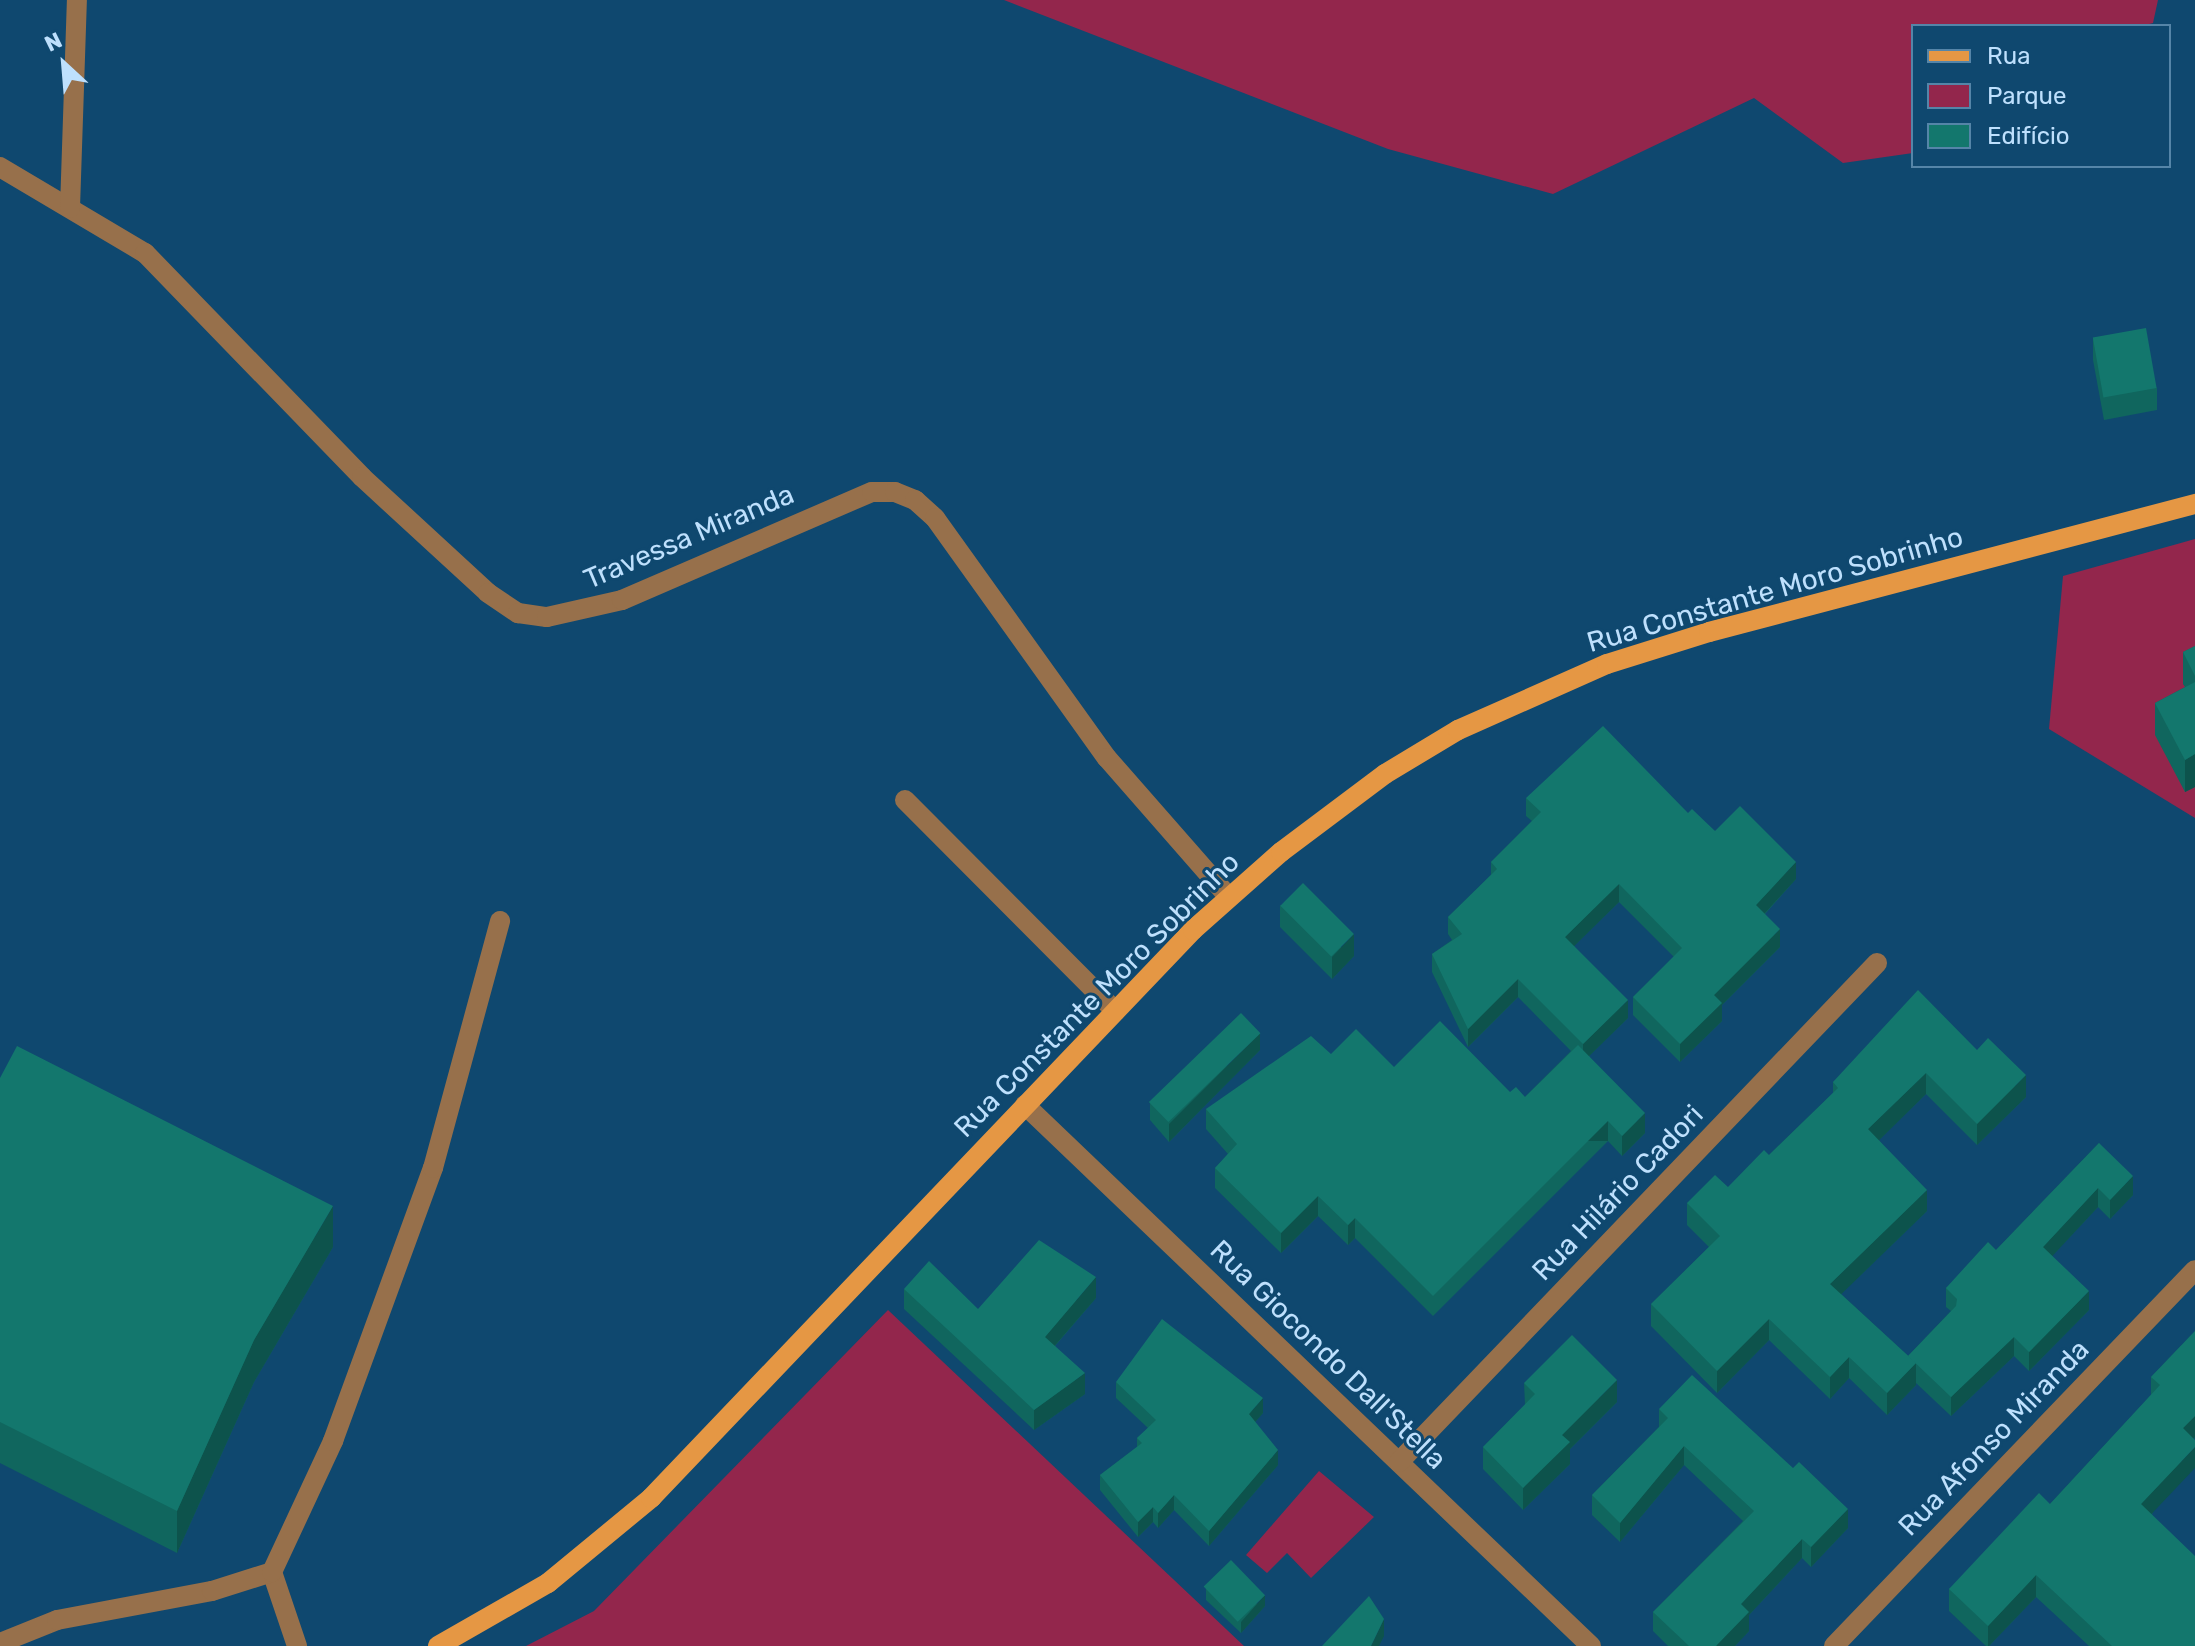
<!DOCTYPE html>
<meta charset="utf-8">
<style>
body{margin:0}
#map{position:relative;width:2195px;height:1646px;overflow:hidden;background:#0f486f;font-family:Rubik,sans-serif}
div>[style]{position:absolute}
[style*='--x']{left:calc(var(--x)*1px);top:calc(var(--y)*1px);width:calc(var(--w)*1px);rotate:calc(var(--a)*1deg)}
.green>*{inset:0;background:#93264c}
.minor>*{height:20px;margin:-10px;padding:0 10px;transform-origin:10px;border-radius:10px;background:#97704b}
.major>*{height:20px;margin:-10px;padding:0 10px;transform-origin:10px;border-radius:10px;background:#e59744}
.wall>*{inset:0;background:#10665e}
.shaded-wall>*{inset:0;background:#0d534c;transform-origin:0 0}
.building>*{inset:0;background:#13776d;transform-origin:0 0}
span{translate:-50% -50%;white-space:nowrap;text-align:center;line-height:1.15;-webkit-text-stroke:6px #0f486f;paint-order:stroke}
.street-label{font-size:28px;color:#bee0fd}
.legend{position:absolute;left:1911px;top:24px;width:260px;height:144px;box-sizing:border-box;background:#0f486f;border:2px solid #5585a8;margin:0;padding:10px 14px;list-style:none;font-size:24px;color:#bee0fd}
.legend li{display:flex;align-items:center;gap:16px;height:40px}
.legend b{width:40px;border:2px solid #5585a8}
.north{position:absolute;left:24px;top:24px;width:80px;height:80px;-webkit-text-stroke:6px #0f486f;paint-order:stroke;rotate:334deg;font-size:22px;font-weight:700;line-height:32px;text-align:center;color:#bee0fd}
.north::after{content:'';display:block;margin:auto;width:28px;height:36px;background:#bee0fd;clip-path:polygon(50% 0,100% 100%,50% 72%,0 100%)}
</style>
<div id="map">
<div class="green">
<div style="clip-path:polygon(1004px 0,2158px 0,2153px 23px,2142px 26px,1913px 26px,1913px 153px,1843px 163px,1754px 98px,1553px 194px,1388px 149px)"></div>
<div style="clip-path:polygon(2195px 539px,2195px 818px,2049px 729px,2063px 576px)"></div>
<div style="clip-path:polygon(888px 1310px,1244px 1646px,526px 1646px,594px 1611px)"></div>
<div style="clip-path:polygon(1319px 1471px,1374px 1517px,1311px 1578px,1287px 1553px,1267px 1573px,1246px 1555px)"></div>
</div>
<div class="minor">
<div style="--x:0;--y:167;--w:169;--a:30.7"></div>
<div style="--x:145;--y:253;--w:312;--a:45.9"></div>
<div style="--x:362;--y:477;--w:171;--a:42.6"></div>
<div style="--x:488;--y:593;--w:36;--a:34"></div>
<div style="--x:518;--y:613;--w:29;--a:8"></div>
<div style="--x:547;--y:617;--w:77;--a:-12.8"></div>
<div style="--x:622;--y:600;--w:272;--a:-23.4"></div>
<div style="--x:872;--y:492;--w:23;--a:0"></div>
<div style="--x:895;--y:492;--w:22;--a:22"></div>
<div style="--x:915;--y:500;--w:27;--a:42"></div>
<div style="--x:935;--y:518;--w:295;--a:54.4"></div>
<div style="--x:1107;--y:758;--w:184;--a:48.8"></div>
<div style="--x:70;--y:208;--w:208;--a:-88.1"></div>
<div style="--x:905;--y:800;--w:298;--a:45.1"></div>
<div style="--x:1025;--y:1105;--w:783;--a:43.71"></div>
<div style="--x:1399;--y:1462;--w:691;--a:-46.23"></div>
<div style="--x:272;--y:1572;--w:78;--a:71.3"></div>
<div style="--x:0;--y:1643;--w:61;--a:-22"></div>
<div style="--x:57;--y:1620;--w:158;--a:-10.6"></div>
<div style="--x:212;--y:1591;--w:63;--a:-17.6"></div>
<div style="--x:272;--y:1572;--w:145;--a:-65"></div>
<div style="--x:333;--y:1441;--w:291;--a:-69.9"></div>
<div style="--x:433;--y:1168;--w:256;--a:-74.8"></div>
<div style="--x:1834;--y:1646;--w:521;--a:-46.17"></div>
</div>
<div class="major">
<div style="--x:438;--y:1646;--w:127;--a:-29.8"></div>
<div style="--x:548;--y:1583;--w:134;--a:-39.5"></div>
<div style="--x:651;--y:1498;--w:785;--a:-46.34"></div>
<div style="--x:1193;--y:930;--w:118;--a:-41.6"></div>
<div style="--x:1281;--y:852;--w:130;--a:-36.9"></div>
<div style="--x:1385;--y:774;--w:85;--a:-31.1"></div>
<div style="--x:1458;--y:730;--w:163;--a:-23.9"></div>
<div style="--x:1607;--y:664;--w:107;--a:-17.4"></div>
<div style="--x:1709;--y:632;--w:503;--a:-14.76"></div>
</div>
<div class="wall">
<div style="clip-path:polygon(2093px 338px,2157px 388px,2157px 410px,2104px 420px,2093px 360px)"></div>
<div style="clip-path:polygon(2195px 646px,2195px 787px,2185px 792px,2155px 735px,2155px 703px,2185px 687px,2183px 684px,2183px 652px)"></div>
<div style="clip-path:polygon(1526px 798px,1688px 813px,1715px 831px,1796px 879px,1765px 914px,1780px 947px,1722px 1005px,1722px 1021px,1680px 1062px,1633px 1015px,1633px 997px,1674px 957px,1619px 902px,1574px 946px,1628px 1018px,1589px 1056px,1645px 1133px,1622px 1156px,1608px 1141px,1433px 1316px,1355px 1238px,1348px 1245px,1318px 1216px,1281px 1253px,1215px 1188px,1215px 1168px,1228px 1154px,1206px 1129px,1206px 1109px,1331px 1054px,1510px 1092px,1525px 1097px,1571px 1051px,1518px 997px,1468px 1047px,1432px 972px,1432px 954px,1452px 940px,1448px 934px,1448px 917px,1491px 875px,1491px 862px,1532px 821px,1526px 816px)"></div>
<div style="clip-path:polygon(1280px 905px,1354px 956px,1332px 979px,1280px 927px)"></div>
<div style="clip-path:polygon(1260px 1050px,1169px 1142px,1150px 1120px,1150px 1103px)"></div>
<div style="clip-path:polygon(1977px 1050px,2026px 1097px,1977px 1145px,1926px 1094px,1879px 1140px,1927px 1211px,1841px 1294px,1908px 1356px,1951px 1311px,1946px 1307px,1946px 1288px,1996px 1250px,2099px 1143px,2133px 1195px,2110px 1219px,2098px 1207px,2052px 1256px,2089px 1310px,2029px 1371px,2014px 1356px,1951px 1416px,1916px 1383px,1916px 1385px,1887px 1415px,1849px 1378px,1830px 1399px,1769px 1340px,1717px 1393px,1651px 1326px,1651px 1304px,1709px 1247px,1687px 1225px,1687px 1203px,1728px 1187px,1769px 1155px,1833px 1093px,1833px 1082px)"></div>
<div style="clip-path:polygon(0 1078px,333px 1247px,254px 1382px,177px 1553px,0 1463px)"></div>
<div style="clip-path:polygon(904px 1289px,978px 1309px,1096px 1298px,1055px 1346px,1085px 1394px,1034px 1430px,904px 1309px)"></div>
<div style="clip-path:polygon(2195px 1331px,2195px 1437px,2152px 1514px,2195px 1646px,2089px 1646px,2036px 1597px,1989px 1646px,1986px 1646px,1949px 1611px,1949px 1589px,2050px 1504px,2151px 1395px,2151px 1377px)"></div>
<div style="clip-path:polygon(1116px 1382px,1263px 1413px,1255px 1422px,1278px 1465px,1209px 1546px,1174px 1510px,1158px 1528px,1153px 1522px,1138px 1537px,1100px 1490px,1100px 1475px,1137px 1447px,1137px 1438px,1148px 1428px,1116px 1398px)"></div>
<div style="clip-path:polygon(1524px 1383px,1617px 1402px,1570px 1449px,1570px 1464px,1523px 1510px,1483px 1469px,1483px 1447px,1525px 1405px)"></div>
<div style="clip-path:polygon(1659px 1409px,1848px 1528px,1811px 1567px,1802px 1558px,1749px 1615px,1749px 1631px,1735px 1646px,1668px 1646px,1653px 1631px,1653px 1612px,1743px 1521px,1684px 1465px,1620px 1542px,1592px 1515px,1592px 1495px,1659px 1427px)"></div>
<div style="clip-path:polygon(1206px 1588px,1265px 1606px,1241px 1633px,1206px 1600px)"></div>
</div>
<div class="shaded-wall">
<div style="clip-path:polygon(2195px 754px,2195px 787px,2185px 792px,2185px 760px)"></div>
<div style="clip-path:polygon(1796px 862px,1796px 879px,1756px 923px,1756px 905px)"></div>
<div style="clip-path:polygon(1619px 884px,1619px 902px,1565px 955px,1565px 937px)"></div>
<div style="clip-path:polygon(1780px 929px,1780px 947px,1722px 1005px,1722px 1021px,1680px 1062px,1680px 1044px,1714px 995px)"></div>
<div style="clip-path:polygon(1354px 934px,1354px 956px,1332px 979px,1332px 957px)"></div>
<div style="clip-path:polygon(1518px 979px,1518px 997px,1468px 1047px,1468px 1029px)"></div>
<div style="clip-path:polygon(1628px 1000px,1628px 1018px,1583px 1062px,1583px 1044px)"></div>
<div style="clip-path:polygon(1260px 1033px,1260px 1050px,1169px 1142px,1169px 1124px)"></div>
<div style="clip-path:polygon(1926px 1073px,1926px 1094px,1868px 1151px,1868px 1129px)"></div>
<div style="clip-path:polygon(2026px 1075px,2026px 1097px,1977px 1145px,1977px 1124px)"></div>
<div style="clip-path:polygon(1645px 1113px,1645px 1133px,1622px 1156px,1622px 1136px)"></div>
<div style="left:1608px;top:1121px;width:20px;height:247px;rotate:90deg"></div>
<div style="clip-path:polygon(2133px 1176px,2133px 1195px,2110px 1219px,2110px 1200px)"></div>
<div style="clip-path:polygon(2098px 1188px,2098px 1207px,2043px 1266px,2043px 1247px)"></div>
<div style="clip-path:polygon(1927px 1190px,1927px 1211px,1830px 1305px,1830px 1284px)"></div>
<div style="clip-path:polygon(1318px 1196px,1318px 1216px,1281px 1253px,1281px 1233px)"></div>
<div style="clip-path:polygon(333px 1206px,333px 1247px,254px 1382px,177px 1553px,177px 1511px,254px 1340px)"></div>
<div style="clip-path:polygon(1355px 1218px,1355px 1238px,1348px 1245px,1348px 1225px)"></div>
<div style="clip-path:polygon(1096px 1277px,1096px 1298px,1045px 1357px,1045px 1337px)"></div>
<div style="clip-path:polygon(2089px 1291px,2089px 1310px,2029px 1371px,2029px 1352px)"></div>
<div style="clip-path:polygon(1769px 1319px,1769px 1340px,1717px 1393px,1717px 1371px)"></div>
<div style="clip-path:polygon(2014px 1337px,2014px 1356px,1951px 1416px,1951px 1397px)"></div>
<div style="clip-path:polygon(1849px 1357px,1849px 1378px,1830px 1399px,1830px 1377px)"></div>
<div style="clip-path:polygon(1916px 1363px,1916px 1385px,1887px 1415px,1887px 1393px)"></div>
<div style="clip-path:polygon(1085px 1373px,1085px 1394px,1034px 1430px,1034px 1410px)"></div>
<div style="clip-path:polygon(1617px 1380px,1617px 1402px,1570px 1449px,1570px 1464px,1523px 1510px,1523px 1488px,1562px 1435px)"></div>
<div style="clip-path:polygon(1263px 1398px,1263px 1413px,1249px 1429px,1249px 1414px)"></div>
<div style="clip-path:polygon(2195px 1416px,2195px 1437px,2183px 1450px,2183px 1428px)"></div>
<div style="clip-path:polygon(1684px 1446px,1684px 1465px,1620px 1542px,1620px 1523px)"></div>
<div style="clip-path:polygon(2195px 1447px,2195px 1468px,2141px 1525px,2141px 1504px)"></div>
<div style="clip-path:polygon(1278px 1450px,1278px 1465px,1209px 1546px,1209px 1531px)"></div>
<div style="clip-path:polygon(1174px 1495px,1174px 1510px,1158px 1528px,1158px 1513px)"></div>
<div style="clip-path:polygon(1153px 1507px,1153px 1522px,1138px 1537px,1138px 1522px)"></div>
<div style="clip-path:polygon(1848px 1509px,1848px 1528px,1811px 1567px,1811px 1547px)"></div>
<div style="clip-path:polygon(1802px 1539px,1802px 1558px,1749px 1615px,1749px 1631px,1735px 1646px,1716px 1646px,1741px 1604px)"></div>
<div style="clip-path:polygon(2036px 1575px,2036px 1597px,1989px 1646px,1988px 1646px,1988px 1626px)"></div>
<div style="clip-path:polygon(1265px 1595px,1265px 1606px,1241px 1633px,1241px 1622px)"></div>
<div style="clip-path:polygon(1384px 1619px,1384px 1636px,1379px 1646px,1371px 1646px)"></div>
</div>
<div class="building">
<div style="left:2146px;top:328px;width:61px;height:54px;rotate:80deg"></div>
<div style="clip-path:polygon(2195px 646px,2195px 676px,2183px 652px)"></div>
<div style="clip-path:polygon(2195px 682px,2195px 754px,2185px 760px,2155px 703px)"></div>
<div style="clip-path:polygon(1603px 726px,1688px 813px,1692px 809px,1715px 831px,1740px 806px,1796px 862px,1756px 905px,1780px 929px,1714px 995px,1722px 1003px,1680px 1044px,1633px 997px,1682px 948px,1619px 884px,1565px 937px,1628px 1000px,1583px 1044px,1518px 979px,1468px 1029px,1432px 954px,1462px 934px,1448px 917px,1497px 869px,1491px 862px,1541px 812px,1526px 798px)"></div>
<div style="left:1303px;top:883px;width:72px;height:32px;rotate:45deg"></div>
<div style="clip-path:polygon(1918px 990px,1977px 1050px,1988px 1038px,2026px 1075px,1977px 1124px,1926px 1073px,1868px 1129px,1927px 1190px,1830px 1284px,1916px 1363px,1887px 1393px,1849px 1357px,1830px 1377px,1769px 1319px,1717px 1371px,1651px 1304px,1720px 1236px,1687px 1203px,1715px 1175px,1728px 1187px,1764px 1150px,1769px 1155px,1838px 1088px,1833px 1082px)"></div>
<div style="left:1241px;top:1013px;width:28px;height:128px;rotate:46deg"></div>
<div style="clip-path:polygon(1440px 1021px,1510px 1092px,1516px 1087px,1525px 1097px,1578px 1045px,1645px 1113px,1622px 1136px,1608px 1121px,1433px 1296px,1355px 1218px,1348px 1225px,1318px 1196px,1281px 1233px,1215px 1168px,1237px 1144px,1206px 1109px,1311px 1036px,1331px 1054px,1356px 1029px,1394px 1067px)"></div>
<div style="clip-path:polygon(17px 1046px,333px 1206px,254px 1340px,177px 1511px,0 1422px,0 1078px)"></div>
<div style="clip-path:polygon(2099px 1143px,2133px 1176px,2110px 1200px,2098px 1188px,2043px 1247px,2089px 1291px,2029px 1352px,2014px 1337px,1951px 1397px,1908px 1356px,1956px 1306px,1957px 1299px,1946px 1288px,1988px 1242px,1996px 1250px)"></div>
<div style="clip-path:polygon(1039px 1240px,1096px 1277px,1045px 1337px,1085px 1373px,1034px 1410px,904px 1289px,929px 1261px,978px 1309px)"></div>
<div style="clip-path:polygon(1162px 1319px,1263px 1398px,1249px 1414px,1278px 1450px,1209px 1531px,1174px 1495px,1158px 1513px,1153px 1507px,1138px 1522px,1100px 1475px,1142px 1443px,1137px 1438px,1156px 1420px,1116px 1382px)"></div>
<div style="clip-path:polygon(2195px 1331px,2195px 1416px,2183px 1428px,2195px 1440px,2195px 1447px,2141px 1504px,2195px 1556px,2195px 1646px,2112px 1646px,2036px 1575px,1988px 1626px,1949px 1589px,2039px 1493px,2050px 1504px,2160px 1385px,2151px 1377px)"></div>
<div style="clip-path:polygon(1572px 1335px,1617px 1380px,1562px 1435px,1570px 1442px,1523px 1488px,1483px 1447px,1535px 1394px,1524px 1383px)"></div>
<div style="clip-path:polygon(1692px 1375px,1793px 1468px,1799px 1462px,1848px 1509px,1811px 1547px,1802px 1539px,1741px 1604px,1749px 1612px,1716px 1646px,1689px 1646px,1653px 1612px,1754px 1511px,1684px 1446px,1620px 1523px,1592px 1495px,1668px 1418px,1659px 1409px)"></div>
<div style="left:1231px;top:1560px;width:49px;height:38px;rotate:46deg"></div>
<div style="clip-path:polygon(1369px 1596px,1384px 1619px,1371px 1646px,1322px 1646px)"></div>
</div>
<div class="street-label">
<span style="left:689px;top:537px;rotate:-23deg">Travessa Miranda</span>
<span style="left:1775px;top:590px;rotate:-16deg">Rua Constante Moro Sobrinho</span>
<span style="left:1097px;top:995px;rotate:-45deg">Rua Constante Moro Sobrinho</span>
<span style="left:1618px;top:1193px;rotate:-46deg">Rua Hilário Cadori</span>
<span style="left:1328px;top:1355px;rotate:44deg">Rua Giocondo Dall'Stella</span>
<span style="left:1994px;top:1438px;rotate:-46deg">Rua Afonso Miranda</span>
</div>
<ul class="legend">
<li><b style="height:10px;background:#e59744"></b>Rua</li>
<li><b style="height:22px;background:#93264c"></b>Parque</li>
<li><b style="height:22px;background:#13776d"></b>Edifício</li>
</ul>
<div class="north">N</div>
</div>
